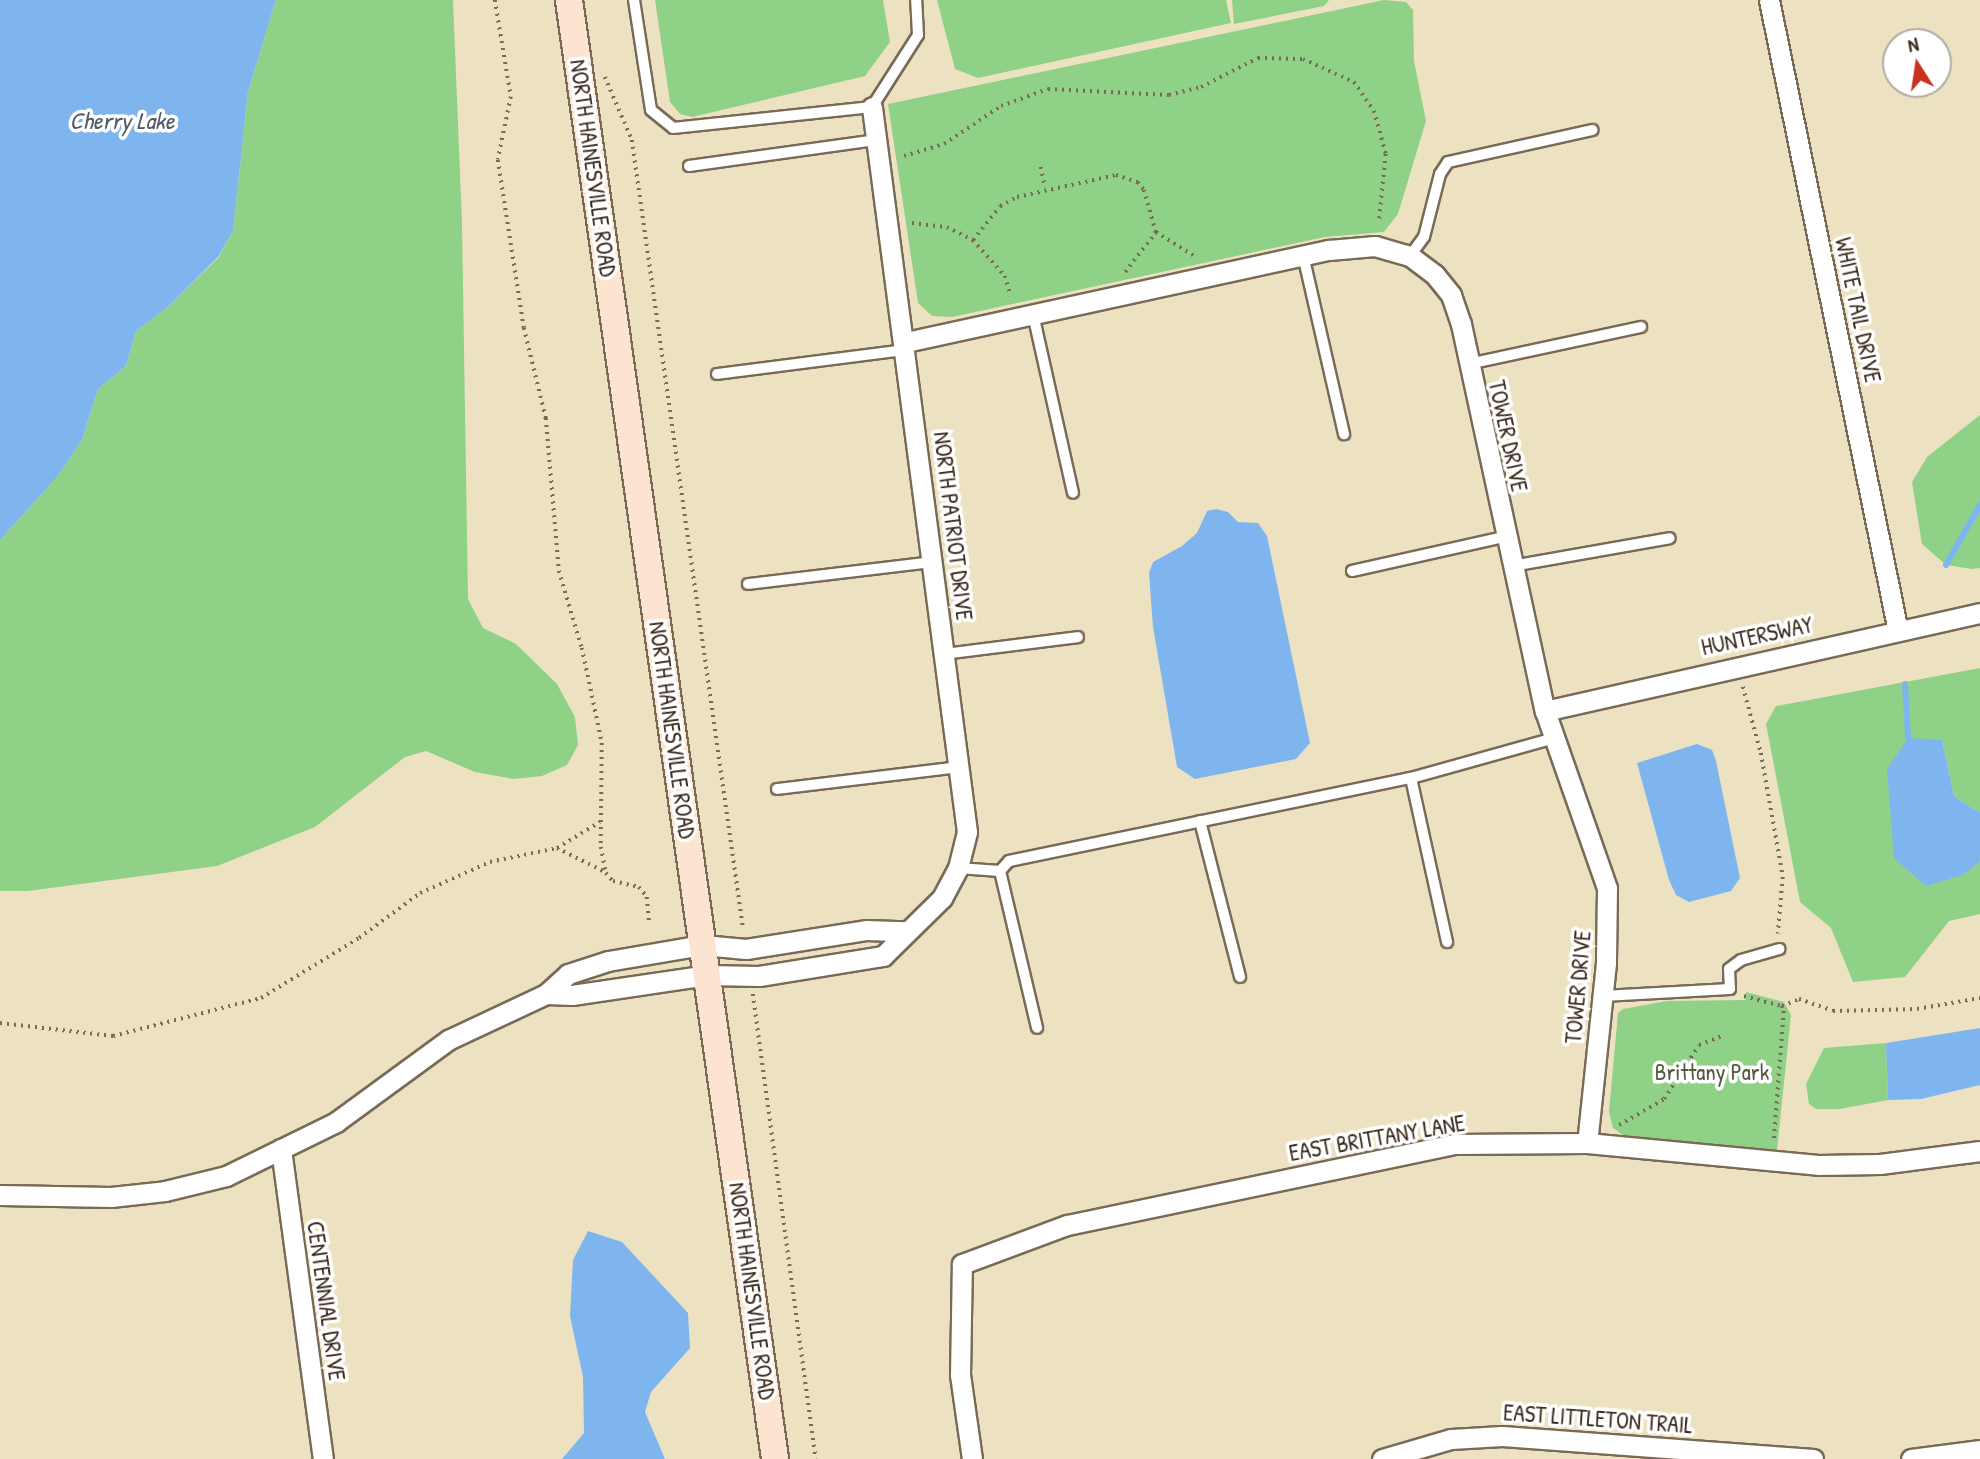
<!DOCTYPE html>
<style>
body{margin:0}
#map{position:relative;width:1980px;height:1459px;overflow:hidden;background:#ece2c1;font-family:"Patrick Hand",sans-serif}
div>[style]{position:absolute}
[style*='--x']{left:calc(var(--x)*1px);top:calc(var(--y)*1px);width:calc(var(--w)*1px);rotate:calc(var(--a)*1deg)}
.green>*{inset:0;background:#90d188}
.water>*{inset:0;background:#7fb5ee}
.stream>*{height:6px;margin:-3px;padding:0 3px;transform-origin:3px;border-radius:3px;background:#7fb5ee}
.path>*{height:3.5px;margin-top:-1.75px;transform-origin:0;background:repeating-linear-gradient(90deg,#796a57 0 2px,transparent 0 7px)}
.roads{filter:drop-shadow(2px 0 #796a57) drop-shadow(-2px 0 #796a57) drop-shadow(0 2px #796a57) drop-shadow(0 -2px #796a57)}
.lane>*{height:10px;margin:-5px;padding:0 5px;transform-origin:5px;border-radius:5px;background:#fff}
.street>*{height:19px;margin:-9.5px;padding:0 9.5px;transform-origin:9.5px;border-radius:9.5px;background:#fff}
.secondary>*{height:26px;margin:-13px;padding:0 13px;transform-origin:13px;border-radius:13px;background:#fde4d1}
span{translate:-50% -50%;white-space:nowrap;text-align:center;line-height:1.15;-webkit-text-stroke:7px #fff;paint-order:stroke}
.street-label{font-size:23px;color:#3b2a1e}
.park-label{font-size:23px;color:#545c3e}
.water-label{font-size:24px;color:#535b67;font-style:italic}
.north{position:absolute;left:1882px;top:28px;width:70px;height:70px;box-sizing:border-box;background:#fff;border:2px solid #b1aaa5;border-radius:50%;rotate:348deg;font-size:19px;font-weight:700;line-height:28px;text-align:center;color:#3b2a1e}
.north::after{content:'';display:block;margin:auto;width:24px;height:32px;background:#c8321e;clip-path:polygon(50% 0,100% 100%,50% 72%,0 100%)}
</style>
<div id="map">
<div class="green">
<div style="clip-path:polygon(276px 0,453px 0,462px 223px,468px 599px,483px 628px,516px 644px,557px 684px,575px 717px,578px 745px,567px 765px,542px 776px,514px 779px,475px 772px,426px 751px,405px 757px,315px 827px,217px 866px,28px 891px,0 891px,0 540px,57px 477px,82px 440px,98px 389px,126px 366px,136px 331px,169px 306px,218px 258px,233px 231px,248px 92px)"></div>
<div style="clip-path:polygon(655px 0,883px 0,890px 42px,865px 76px,692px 117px,680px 114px,670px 102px)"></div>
<div style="clip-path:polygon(937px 0,1226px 0,1231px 23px,978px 78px,955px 69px)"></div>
<div style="clip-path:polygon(1232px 0,1329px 0,1324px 6px,1234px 24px)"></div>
<div style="clip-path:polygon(1384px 0,1406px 2px,1413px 10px,1414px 61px,1426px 121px,1398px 214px,1384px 232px,1325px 237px,952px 317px,932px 316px,918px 303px,888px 104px)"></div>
<div style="clip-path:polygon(1980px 415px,1980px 568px,1972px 569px,1946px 565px,1922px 544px,1912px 482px,1927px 457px)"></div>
<div style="clip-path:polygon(1980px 668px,1980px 813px,1954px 796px,1942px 740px,1963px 875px,1980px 862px,1980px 914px,1949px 921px,1905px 977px,1853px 982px,1831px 928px,1800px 902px,1766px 724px,1776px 706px)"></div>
<div style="clip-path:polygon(1746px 992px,1784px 1002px,1791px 1015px,1777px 1150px,1646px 1139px,1624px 1136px,1613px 1128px,1609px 1112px,1618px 1013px,1623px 1009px,1667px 1001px,1745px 1000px)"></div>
<div style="clip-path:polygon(1886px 1043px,1888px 1100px,1840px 1109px,1816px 1109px,1809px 1104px,1806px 1084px,1824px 1048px)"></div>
</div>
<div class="water">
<div style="clip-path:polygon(0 0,276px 0,248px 92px,233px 231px,218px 257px,169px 306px,136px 331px,126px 366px,98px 389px,82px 440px,57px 477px,0 540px)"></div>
<div style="clip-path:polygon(1216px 509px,1228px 512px,1238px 522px,1258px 523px,1267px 536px,1310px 743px,1296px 759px,1195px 779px,1177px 767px,1153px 627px,1149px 573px,1153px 562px,1182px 546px,1197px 533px,1207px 511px)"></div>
<div style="clip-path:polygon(1908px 738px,1942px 740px,1954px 796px,1980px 813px,1980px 862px,1963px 875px,1926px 886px,1894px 858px,1887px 769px)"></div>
<div style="clip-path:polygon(1697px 744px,1712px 750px,1716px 761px,1740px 878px,1731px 891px,1689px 902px,1676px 895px,1669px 880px,1637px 763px)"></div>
<div style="clip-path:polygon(1980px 1028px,1980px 1085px,1921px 1099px,1888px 1100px,1886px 1043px)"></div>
<div style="clip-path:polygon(588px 1231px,622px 1242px,688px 1313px,690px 1348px,651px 1392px,645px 1412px,665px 1459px,562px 1459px,584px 1433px,583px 1377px,570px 1316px,573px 1260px)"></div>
</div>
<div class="stream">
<div style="--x:1946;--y:565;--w:69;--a:-60.5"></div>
<div style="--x:1905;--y:684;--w:54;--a:86.8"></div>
</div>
<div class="path">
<div style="--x:495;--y:0;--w:98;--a:80.6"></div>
<div style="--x:511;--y:97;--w:64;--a:101.7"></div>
<div style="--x:498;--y:160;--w:170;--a:81.2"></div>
<div style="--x:524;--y:328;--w:93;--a:76.3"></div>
<div style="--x:546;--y:418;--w:154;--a:85.1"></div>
<div style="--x:559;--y:571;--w:80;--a:73.4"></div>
<div style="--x:582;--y:648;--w:97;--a:78.1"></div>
<div style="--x:602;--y:743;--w:104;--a:90.6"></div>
<div style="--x:601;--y:847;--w:26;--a:79"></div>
<div style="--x:606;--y:873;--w:11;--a:49"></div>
<div style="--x:613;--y:881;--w:27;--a:13"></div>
<div style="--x:639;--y:887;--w:13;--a:51"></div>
<div style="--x:647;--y:897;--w:24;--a:85"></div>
<div style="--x:605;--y:77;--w:69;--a:66.8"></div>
<div style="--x:632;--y:140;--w:795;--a:81.97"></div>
<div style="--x:904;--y:156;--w:42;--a:-16.7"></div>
<div style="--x:944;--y:144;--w:69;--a:-33.7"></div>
<div style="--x:1001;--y:106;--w:50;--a:-19.9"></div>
<div style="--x:1048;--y:89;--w:121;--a:2.8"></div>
<div style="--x:1169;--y:95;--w:33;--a:-14"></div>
<div style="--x:1201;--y:87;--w:64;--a:-27"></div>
<div style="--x:1258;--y:58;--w:45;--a:1.3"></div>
<div style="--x:1303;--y:59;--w:56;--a:24.3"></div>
<div style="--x:1354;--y:82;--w:35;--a:55"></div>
<div style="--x:1374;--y:111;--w:45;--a:74.4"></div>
<div style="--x:1386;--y:154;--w:69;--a:95.8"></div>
<div style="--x:1041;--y:167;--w:21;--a:79"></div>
<div style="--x:912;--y:223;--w:35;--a:7"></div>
<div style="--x:947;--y:227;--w:29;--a:27"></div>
<div style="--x:973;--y:240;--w:48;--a:48.4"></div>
<div style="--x:1005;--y:276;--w:21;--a:73"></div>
<div style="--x:973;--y:240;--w:43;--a:-51.5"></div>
<div style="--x:1000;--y:206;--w:19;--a:-28"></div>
<div style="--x:1017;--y:197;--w:101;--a:-12.5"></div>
<div style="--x:1116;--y:175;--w:23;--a:18"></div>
<div style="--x:1138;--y:182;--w:10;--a:53"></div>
<div style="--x:1144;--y:190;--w:44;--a:74.1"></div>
<div style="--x:1156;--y:232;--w:47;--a:32"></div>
<div style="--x:1125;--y:272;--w:51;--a:-52.2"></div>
<div style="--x:1743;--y:687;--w:68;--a:74.7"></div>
<div style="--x:1761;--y:753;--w:126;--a:79.9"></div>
<div style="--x:1783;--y:877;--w:57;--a:95"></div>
<div style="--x:557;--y:848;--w:54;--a:26.6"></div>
<div style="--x:753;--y:994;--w:469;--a:82.3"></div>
<div style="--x:1744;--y:996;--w:39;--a:15"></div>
<div style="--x:1782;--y:1006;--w:5;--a:68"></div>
<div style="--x:1784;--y:1011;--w:129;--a:94.4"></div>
<div style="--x:1782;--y:1006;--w:18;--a:-22"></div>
<div style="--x:1799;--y:999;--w:36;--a:19"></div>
<div style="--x:1833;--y:1011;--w:84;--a:-1.4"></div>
<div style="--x:1917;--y:1009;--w:64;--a:-9.9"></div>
<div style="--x:0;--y:1023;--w:114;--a:6.6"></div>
<div style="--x:113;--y:1036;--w:153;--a:-14.4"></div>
<div style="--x:261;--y:998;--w:115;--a:-31.5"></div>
<div style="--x:359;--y:938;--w:76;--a:-36.4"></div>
<div style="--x:420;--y:893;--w:77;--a:-23.9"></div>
<div style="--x:490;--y:862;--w:68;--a:-11.8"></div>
<div style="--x:557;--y:848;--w:50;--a:-31.2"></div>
<div style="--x:1619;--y:1125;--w:52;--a:-30"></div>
<div style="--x:1664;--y:1099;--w:64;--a:-57.1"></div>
<div style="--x:1699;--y:1045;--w:26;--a:-21"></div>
</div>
<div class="roads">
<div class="lane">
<div style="--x:634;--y:0;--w:111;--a:81.2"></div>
<div style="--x:651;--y:110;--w:28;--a:39"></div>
<div style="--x:673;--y:128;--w:200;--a:-6"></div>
<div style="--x:872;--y:107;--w:85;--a:-57.4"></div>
<div style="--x:918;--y:35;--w:35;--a:-93"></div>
<div style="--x:689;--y:166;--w:190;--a:-7.9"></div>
<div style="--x:1303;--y:255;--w:184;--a:77.1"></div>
<div style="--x:1410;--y:256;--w:24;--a:-54"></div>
<div style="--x:1424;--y:237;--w:65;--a:-75.7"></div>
<div style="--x:1440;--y:174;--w:14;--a:-56"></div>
<div style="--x:1448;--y:162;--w:148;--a:-12.5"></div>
<div style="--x:1033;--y:314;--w:183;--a:77.4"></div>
<div style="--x:1468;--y:364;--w:177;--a:-12.1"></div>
<div style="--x:717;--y:374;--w:189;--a:-7.3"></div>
<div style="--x:1512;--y:566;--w:160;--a:-10"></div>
<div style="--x:1352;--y:571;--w:156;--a:-12.6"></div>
<div style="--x:748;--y:584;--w:186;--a:-6.8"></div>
<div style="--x:944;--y:654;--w:135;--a:-7.2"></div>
<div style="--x:1411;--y:778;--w:168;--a:77.6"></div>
<div style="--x:777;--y:789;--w:183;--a:-6.9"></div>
<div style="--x:1200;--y:821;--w:161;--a:75.6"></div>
<div style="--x:958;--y:868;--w:42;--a:4.1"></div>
<div style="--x:1000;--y:871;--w:13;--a:-48"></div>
<div style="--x:1009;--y:861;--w:410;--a:-11.7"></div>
<div style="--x:1411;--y:778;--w:148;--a:-15.6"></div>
<div style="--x:1000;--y:871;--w:161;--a:76.7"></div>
<div style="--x:1603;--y:996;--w:127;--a:-3.2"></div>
<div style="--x:1730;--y:989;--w:20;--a:-93"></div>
<div style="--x:1729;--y:969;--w:15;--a:-37"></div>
<div style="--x:1741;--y:960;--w:40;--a:-16"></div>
</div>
<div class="street">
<div style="--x:1769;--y:0;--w:644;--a:78.45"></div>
<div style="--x:906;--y:342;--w:433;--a:-12.3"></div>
<div style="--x:1329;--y:250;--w:46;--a:-5"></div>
<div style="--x:1375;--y:246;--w:36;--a:16"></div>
<div style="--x:1410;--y:256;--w:31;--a:37"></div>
<div style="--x:1435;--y:275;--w:26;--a:51"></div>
<div style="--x:1451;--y:295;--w:31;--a:71"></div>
<div style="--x:1461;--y:324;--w:396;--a:77.8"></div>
<div style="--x:1545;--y:711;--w:188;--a:70.7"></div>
<div style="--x:1607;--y:888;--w:75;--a:90.8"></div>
<div style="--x:1606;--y:963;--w:181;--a:96"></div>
<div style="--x:1545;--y:711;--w:446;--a:-12.7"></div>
<div style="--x:546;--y:994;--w:26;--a:2"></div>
<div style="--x:572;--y:995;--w:136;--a:-8.4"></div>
<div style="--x:707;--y:975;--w:52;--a:1.1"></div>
<div style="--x:759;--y:976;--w:126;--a:-9.2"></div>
<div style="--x:883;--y:956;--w:83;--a:-44.5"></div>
<div style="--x:942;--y:898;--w:34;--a:-62"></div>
<div style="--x:958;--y:868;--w:37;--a:-76"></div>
<div style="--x:967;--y:832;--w:731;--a:-97.47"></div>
<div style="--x:281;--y:1149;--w:313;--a:82.3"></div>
<div style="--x:0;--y:1195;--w:111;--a:1"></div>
<div style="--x:111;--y:1197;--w:54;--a:-6.3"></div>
<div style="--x:165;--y:1191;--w:63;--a:-13.8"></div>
<div style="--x:226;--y:1176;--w:123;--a:-26.1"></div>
<div style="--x:336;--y:1122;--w:139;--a:-36.2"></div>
<div style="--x:448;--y:1040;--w:108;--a:-25.1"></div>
<div style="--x:546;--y:994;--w:30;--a:-42"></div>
<div style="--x:568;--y:974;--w:42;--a:-18"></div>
<div style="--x:608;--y:961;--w:96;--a:-9.6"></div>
<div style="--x:703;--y:945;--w:43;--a:5.3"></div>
<div style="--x:746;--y:949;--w:121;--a:-9"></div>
<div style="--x:866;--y:930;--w:38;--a:2"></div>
<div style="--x:972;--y:1459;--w:85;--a:-98.1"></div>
<div style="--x:960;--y:1375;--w:111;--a:-89"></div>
<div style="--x:962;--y:1264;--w:112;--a:-20.4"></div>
<div style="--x:1067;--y:1225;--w:395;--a:-11.8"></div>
<div style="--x:1454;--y:1144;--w:133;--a:-0.4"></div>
<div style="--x:1587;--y:1143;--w:232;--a:5.4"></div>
<div style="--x:1818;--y:1165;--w:62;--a:-0.9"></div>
<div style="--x:1880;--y:1164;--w:101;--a:-7.4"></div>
<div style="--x:1382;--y:1459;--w:72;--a:-16.2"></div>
<div style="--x:1451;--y:1439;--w:51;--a:-3.4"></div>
<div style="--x:1502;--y:1436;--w:312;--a:4.2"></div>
<div style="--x:1911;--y:1459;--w:70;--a:-7.4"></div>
</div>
<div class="secondary">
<div style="--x:569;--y:0;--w:1473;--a:81.96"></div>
</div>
</div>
<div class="street-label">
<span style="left:593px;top:168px;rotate:82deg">NORTH HAINESVILLE ROAD</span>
<span style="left:1858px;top:310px;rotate:78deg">WHITE TAIL DRIVE</span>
<span style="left:1508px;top:436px;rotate:78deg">TOWER DRIVE</span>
<span style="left:953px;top:526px;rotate:83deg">NORTH PATRIOT DRIVE</span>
<span style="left:1757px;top:636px;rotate:-12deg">HUNTERSWAY</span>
<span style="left:672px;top:730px;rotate:82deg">NORTH HAINESVILLE ROAD</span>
<span style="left:1578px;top:987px;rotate:-85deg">TOWER DRIVE</span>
<span style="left:1377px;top:1138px;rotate:-10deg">EAST BRITTANY LANE</span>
<span style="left:752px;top:1291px;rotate:82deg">NORTH HAINESVILLE ROAD</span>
<span style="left:326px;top:1301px;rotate:82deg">CENTENNIAL DRIVE</span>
<span style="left:1598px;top:1419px;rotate:4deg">EAST LITTLETON TRAIL</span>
</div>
<div class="park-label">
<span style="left:1712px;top:1072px">Brittany Park</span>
</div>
<div class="water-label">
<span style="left:122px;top:121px">Cherry Lake</span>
</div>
<div class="north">N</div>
</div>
